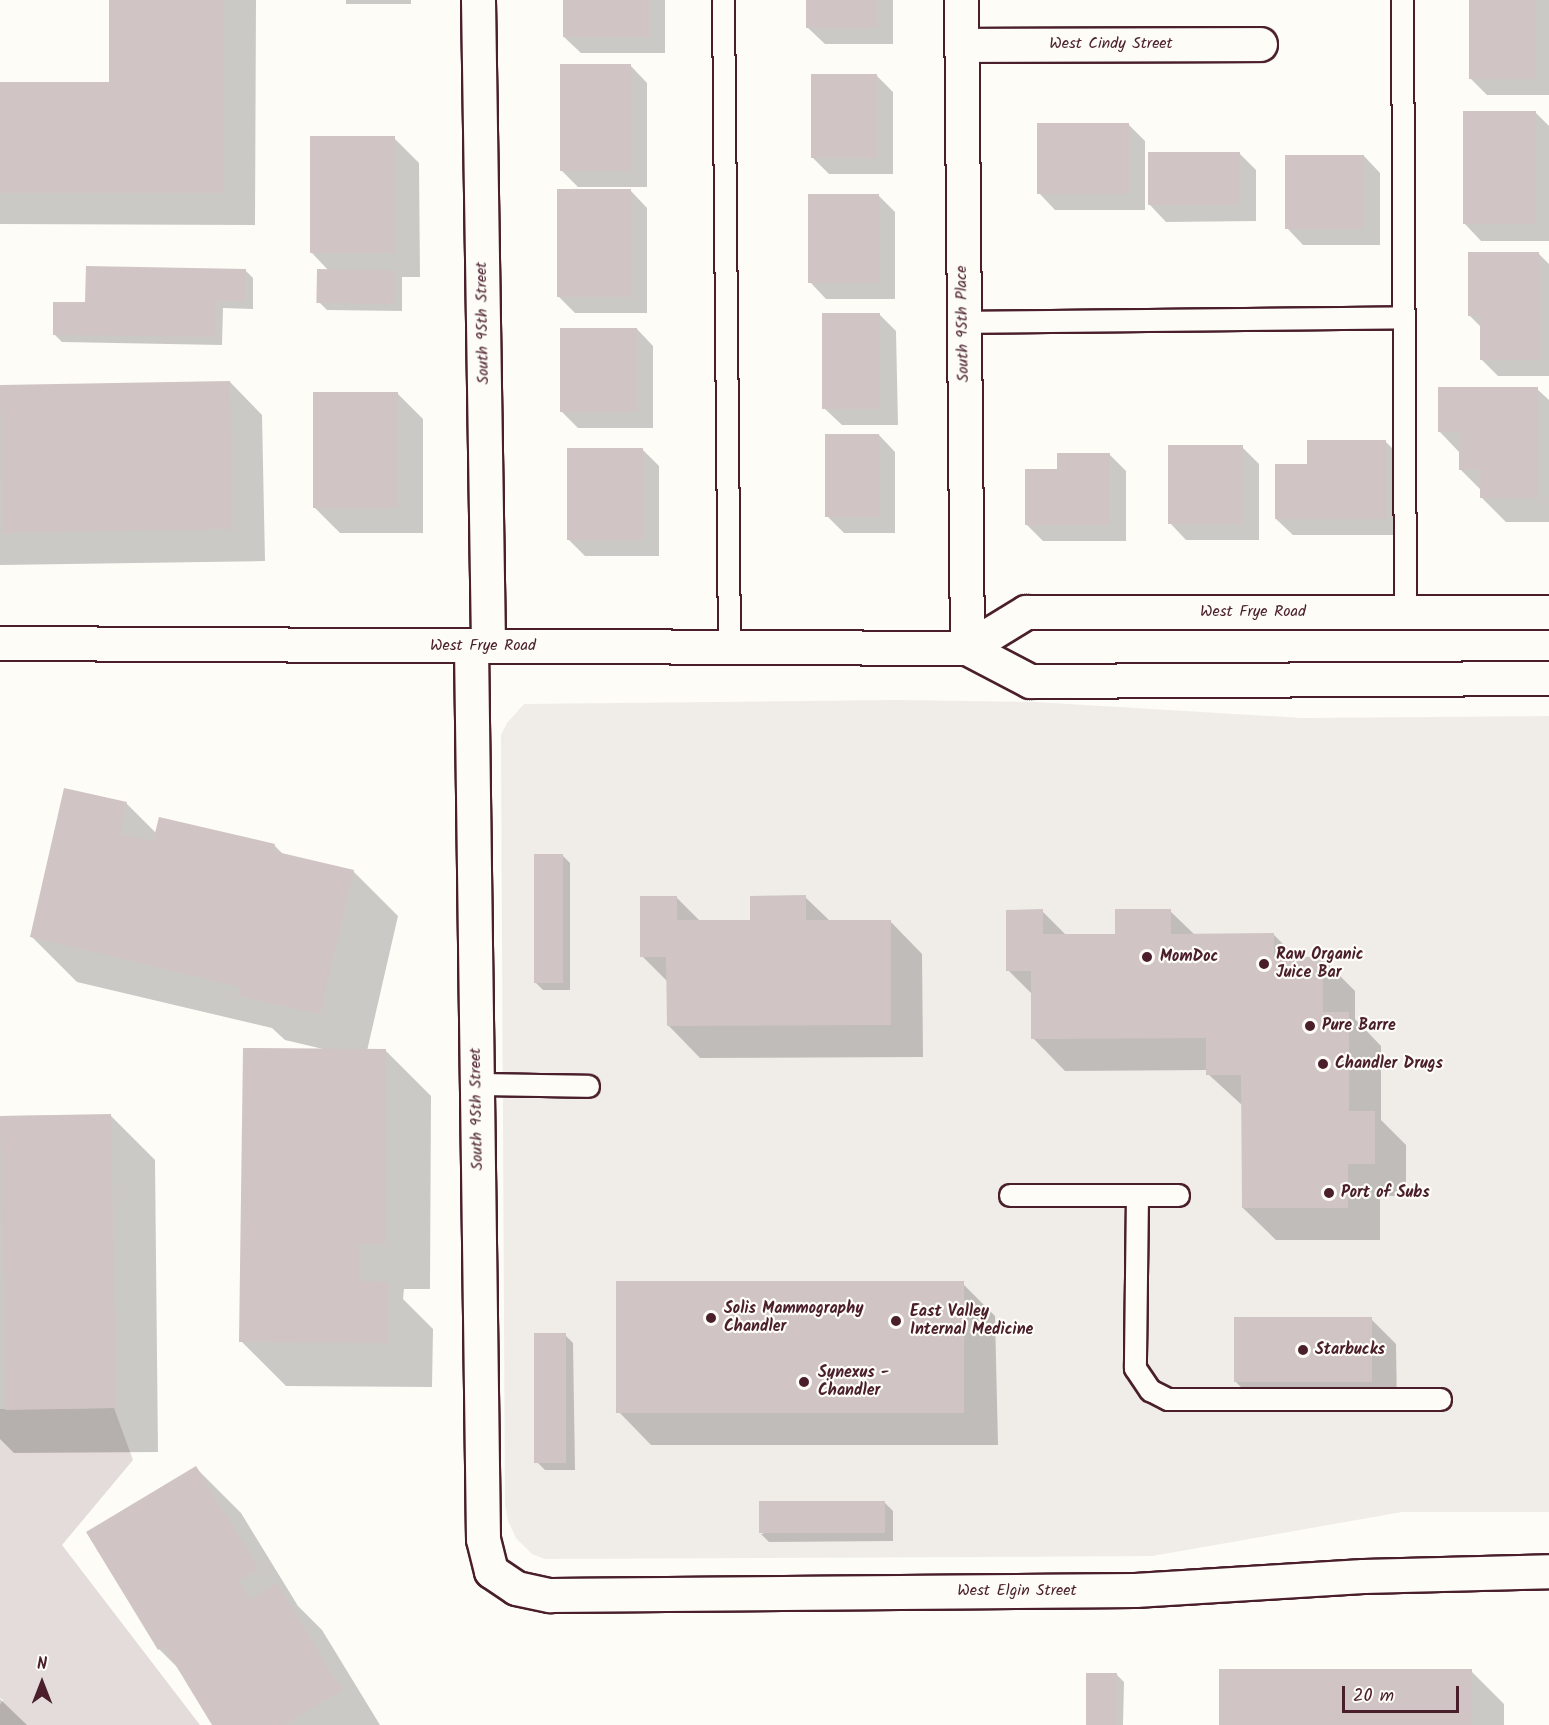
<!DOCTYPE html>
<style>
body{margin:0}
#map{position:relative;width:1549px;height:1725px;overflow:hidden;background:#fdfcf7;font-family:Kalam,sans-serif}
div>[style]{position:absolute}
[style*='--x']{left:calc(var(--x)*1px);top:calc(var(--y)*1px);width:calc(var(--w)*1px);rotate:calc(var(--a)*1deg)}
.built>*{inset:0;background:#f0ece8}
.green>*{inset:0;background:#e3dcda}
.shadow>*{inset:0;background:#0003;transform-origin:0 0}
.building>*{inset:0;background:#d0c5c4;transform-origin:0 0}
.roads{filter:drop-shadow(2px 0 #4a1f2b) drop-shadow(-2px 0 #4a1f2b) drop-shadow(0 2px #4a1f2b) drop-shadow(0 -2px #4a1f2b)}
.lane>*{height:21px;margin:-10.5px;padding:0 10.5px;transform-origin:10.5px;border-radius:10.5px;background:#fdfcf7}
.street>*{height:33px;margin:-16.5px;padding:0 16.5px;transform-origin:16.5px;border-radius:16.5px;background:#fdfcf7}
.secondary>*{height:33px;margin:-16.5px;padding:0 16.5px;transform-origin:16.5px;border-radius:16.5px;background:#fdfcf7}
.dots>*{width:16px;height:16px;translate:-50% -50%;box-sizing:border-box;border:3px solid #fdfcf7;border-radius:50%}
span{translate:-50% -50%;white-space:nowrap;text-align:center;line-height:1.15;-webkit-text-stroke:4.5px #fdfcf7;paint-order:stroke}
.street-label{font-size:16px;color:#4a1f2b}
.poi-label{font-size:16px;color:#4a1f2b;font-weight:700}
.left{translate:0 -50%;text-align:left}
.north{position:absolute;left:12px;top:1653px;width:60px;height:60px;-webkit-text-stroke:4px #fdfcf7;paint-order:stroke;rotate:0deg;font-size:16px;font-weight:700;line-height:24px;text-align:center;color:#4a1f2b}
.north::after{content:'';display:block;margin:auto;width:21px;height:27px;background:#4a1f2b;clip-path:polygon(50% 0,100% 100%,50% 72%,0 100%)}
.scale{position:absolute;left:1342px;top:1686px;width:117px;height:27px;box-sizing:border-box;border:3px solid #4a1f2b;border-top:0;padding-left:8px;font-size:18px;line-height:21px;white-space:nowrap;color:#4a1f2b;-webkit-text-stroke:4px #fdfcf7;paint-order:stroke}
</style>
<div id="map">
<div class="built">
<div style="clip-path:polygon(896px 700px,1035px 702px,1302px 718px,1549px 716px,1549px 1512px,1402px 1512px,1152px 1556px,545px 1559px,532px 1554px,516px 1538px,508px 1521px,505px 1504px,501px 735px,507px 723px,524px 704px)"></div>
</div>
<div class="green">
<div style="clip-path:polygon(114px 1408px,133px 1460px,62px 1545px,200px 1725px,0 1725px,0 1705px,3px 1700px,0 1698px,0 1409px)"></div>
</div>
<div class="shadow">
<div style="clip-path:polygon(110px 0,256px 0,255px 225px,0 224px,0 83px,110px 83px)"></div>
<div style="left:346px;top:0;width:65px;height:4px"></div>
<div style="clip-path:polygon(564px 0,665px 0,665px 53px,581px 53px,564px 37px)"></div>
<div style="clip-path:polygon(808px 0,893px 0,893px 44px,825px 44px,808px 28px)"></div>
<div style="clip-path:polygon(1471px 0,1549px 0,1549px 95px,1487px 95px,1471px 79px)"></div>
<div style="clip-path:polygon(631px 66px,647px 83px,647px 187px,578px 187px,561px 170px)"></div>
<div style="clip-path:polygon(876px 75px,893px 92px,893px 174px,829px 174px,812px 157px)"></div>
<div style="clip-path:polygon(1536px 113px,1549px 126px,1549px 241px,1481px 241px,1465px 224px)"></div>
<div style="clip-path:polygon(1128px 124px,1145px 141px,1145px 210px,1055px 210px,1039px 193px)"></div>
<div style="clip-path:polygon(394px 138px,419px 163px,420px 277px,402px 277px,402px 311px,327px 310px,319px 302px,329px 271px,312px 253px)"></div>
<div style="clip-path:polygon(1239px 153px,1256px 170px,1256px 221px,1166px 222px,1150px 205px)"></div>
<div style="clip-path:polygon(1364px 156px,1380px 173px,1380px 245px,1303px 245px,1287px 228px)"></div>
<div style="clip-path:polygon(631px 191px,647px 208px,647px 313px,575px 313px,558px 296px)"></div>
<div style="clip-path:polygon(879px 196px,895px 212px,895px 299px,826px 299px,810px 282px)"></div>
<div style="clip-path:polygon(1539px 254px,1549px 264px,1549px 376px,1498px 376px,1481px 359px,1481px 327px,1469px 315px)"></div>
<div style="clip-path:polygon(245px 270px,253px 278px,253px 309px,223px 308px,222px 345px,62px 342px,54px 334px,87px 304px)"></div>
<div style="clip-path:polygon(879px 314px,896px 331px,898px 425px,842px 425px,825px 409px)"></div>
<div style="clip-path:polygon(637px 329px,653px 346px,653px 428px,578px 428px,561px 411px)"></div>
<div style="clip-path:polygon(230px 382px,262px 415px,265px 561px,0 565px,0 386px)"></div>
<div style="clip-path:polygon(1537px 389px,1549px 400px,1549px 522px,1506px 522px,1481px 497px,1481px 490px,1460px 469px,1460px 453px,1440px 432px)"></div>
<div style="clip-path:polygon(398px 394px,423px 419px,423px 533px,340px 533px,315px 508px)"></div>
<div style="clip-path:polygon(879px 435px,895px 452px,895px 533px,844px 533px,827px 516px)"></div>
<div style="clip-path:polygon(1385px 441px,1402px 458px,1402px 535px,1293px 535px,1276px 519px,1309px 466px)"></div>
<div style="clip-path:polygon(1242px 447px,1259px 464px,1259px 540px,1186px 540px,1170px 523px)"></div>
<div style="clip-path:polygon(643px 450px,659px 466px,659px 556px,585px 556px,568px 539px)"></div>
<div style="clip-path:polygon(1109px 454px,1126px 471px,1126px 541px,1043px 541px,1027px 525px,1059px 470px)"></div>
<div style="clip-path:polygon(126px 803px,157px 834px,274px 845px,284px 855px,353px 871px,398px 916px,367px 1051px,386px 1051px,431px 1096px,430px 1289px,404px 1289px,403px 1299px,433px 1329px,432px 1387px,286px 1386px,241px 1341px,323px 1049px,285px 1040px,272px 1028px,77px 982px,32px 937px)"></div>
<div style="clip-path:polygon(562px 855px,570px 863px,570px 990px,543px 990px,535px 982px)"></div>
<div style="clip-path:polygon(676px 897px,701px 922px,751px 922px,805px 897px,830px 921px,890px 921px,922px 954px,923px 1057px,700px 1058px,668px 1025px,668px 982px,642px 956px)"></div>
<div style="clip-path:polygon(1042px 911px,1067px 936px,1117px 936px,1170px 911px,1195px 935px,1274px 935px,1297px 958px,1322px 958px,1355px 991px,1355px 1019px,1381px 1046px,1381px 1120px,1406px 1145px,1406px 1196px,1380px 1196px,1380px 1240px,1276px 1240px,1243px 1208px,1243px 1106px,1208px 1074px,1208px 1070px,1065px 1071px,1033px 1038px,1033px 995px,1008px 970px)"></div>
<div style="clip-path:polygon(110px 1115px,155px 1160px,158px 1452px,14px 1453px,0 1439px,0 1116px)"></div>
<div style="clip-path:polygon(963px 1284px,995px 1316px,998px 1445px,651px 1445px,619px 1412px)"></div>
<div style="clip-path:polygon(1371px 1319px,1396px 1344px,1397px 1407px,1260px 1407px,1236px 1382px)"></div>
<div style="clip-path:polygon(565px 1335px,573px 1343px,575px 1470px,545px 1470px,537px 1462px)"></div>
<div style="clip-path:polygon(196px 1468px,241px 1513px,298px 1606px,322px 1630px,380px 1725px,214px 1725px,182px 1672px,159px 1649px)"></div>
<div style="clip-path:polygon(885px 1503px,893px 1511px,893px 1541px,769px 1542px,761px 1534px)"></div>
<div style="clip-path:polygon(1472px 1672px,1504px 1704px,1504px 1725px,1220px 1725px)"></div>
<div style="clip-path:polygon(1116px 1674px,1124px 1682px,1123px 1725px,1087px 1725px)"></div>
<div style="clip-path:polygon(0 1699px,2px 1701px,27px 1725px,0 1725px)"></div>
</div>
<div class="building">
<div style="clip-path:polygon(109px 0,224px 0,224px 193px,0 193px,0 82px,109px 82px)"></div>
<div style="left:563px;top:0;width:86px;height:37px"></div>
<div style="left:806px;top:0;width:71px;height:28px"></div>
<div style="left:1469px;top:0;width:67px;height:79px"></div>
<div style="left:560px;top:64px;width:71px;height:107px"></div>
<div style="left:811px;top:74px;width:66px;height:84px"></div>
<div style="left:1463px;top:111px;width:73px;height:113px"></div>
<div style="left:1037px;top:123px;width:92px;height:71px"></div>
<div style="left:395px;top:136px;width:117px;height:85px;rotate:90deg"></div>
<div style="left:1240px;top:152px;width:53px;height:92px;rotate:90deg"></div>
<div style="left:1285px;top:155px;width:79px;height:74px"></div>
<div style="left:557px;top:189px;width:74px;height:108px"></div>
<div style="left:808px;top:194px;width:71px;height:89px"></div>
<div style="clip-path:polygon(1468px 252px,1539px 252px,1539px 360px,1480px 360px,1480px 316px,1468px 316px)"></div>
<div style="clip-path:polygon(86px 266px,246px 269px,245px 302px,215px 301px,215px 337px,53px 335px,53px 302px,85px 302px)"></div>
<div style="left:317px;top:269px;width:78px;height:34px;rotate:1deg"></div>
<div style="left:822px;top:313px;width:58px;height:96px"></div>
<div style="left:560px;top:328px;width:77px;height:84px"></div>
<div style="left:230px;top:381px;width:148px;height:230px;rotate:89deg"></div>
<div style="clip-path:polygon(1438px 387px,1538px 387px,1538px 498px,1480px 498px,1480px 470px,1459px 470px,1459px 432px,1438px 432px)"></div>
<div style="left:398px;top:392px;width:116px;height:85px;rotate:90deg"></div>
<div style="left:825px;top:434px;width:54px;height:83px"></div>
<div style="clip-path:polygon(1307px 440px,1386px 440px,1386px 519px,1275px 519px,1275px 464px,1307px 464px)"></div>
<div style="left:1168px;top:445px;width:75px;height:79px"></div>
<div style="left:567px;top:448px;width:76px;height:92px"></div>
<div style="clip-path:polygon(1057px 453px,1110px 453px,1110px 525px,1025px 525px,1025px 469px,1057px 469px)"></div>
<div style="clip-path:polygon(64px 788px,127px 802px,120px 834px,153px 841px,159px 817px,275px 844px,273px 851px,354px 870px,320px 1014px,238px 996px,240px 987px,30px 937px)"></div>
<div style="left:534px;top:854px;width:29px;height:129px"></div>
<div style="clip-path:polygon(806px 895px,806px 920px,891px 920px,891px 1025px,667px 1026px,666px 957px,640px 957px,640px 896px,677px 896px,677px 920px,750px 920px,750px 896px)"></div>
<div style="clip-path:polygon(1043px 909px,1043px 934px,1115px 934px,1115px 909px,1171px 909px,1171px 934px,1274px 933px,1274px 957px,1323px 957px,1323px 1012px,1349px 1012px,1349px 1111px,1375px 1111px,1375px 1164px,1348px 1164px,1348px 1208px,1242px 1208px,1241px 1075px,1206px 1075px,1206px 1038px,1031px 1039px,1031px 971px,1006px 971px,1006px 910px)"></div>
<div style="clip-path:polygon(243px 1048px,386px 1049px,386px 1245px,359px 1244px,359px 1281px,388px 1282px,388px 1343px,239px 1342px)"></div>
<div style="left:111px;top:1114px;width:294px;height:111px;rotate:89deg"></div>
<div style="left:616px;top:1281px;width:348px;height:132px"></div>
<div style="left:1234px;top:1317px;width:138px;height:65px"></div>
<div style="left:534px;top:1333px;width:32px;height:130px"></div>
<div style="clip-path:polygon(196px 1466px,259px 1569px,239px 1581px,250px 1600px,277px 1583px,342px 1690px,285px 1725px,212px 1725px,164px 1646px,158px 1650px,86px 1532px)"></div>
<div style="left:885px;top:1501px;width:32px;height:126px;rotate:90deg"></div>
<div style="left:1219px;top:1669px;width:253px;height:56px"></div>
<div style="left:1086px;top:1673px;width:31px;height:52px"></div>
</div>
<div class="roads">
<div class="lane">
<div style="--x:723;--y:0;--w:647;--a:89.47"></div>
<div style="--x:1402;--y:0;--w:612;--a:89.72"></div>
<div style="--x:963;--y:322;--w:441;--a:-0.6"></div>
<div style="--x:477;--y:1084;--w:111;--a:1"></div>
<div style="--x:1010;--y:1195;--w:168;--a:0"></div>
<div style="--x:1137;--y:1195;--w:173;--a:90.7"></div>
<div style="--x:1135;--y:1368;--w:27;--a:56"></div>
<div style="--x:1150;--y:1390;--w:20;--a:27"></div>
<div style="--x:1168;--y:1399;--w:272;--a:0"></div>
</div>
<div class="street">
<div style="--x:478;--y:0;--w:646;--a:89.11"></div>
<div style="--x:961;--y:0;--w:648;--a:89.47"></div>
<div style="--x:961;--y:45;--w:299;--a:-0.2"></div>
<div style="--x:471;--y:646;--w:893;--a:89.23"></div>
<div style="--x:483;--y:1539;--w:33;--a:76"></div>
<div style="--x:491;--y:1571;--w:30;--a:34"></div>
<div style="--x:516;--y:1588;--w:35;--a:12"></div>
<div style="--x:550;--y:1595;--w:585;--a:-0.49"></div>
<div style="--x:1135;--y:1590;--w:228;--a:-3.5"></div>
<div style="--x:1363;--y:1576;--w:186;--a:-1.5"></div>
</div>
<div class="secondary">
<div style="--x:0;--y:643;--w:967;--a:0.3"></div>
<div style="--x:967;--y:648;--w:71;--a:27.6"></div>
<div style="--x:1030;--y:681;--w:519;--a:-0.33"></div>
<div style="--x:967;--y:648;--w:69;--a:-31.4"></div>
<div style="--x:1026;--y:612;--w:523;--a:0"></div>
</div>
</div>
<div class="dots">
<div style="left:1147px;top:957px;background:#4a1f2b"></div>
<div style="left:1264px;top:964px;background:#4a1f2b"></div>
<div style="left:1310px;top:1026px;background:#4a1f2b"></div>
<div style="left:1323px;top:1064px;background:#4a1f2b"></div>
<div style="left:1329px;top:1193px;background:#4a1f2b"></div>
<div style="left:711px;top:1318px;background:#4a1f2b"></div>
<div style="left:896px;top:1321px;background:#4a1f2b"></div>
<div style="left:1303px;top:1350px;background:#4a1f2b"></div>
<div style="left:804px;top:1382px;background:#4a1f2b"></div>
</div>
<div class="street-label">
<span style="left:1111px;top:44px">West Cindy Street</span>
<span style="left:483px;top:323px;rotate:-91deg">South 95th Street</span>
<span style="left:963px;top:324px;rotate:-91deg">South 95th Place</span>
<span style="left:1253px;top:612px">West Frye Road</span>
<span style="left:483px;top:646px">West Frye Road</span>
<span style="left:477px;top:1109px;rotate:-91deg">South 95th Street</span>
<span style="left:1017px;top:1591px">West Elgin Street</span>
</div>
<div class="poi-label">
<span class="left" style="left:1276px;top:964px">Raw Organic<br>Juice Bar</span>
<span class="left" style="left:1160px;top:957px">MomDoc</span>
<span class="left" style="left:1322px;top:1026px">Pure Barre</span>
<span class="left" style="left:1335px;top:1064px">Chandler Drugs</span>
<span class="left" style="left:1341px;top:1193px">Port of Subs</span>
<span class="left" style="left:724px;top:1318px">Solis Mammography<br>Chandler</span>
<span class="left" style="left:910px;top:1321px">East Valley<br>Internal Medicine</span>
<span class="left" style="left:1315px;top:1350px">Starbucks</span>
<span class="left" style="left:818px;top:1382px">Synexus -<br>Chandler</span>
</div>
<div class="north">N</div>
<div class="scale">20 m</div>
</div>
